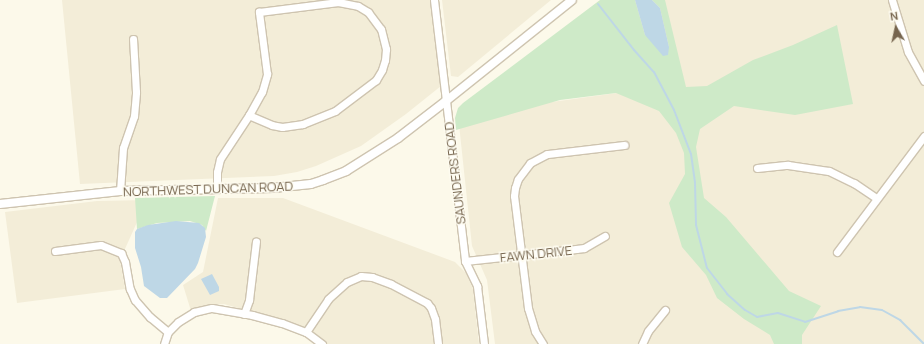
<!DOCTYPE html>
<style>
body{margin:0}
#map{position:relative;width:924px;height:344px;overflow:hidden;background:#fcf9ea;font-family:Manrope,sans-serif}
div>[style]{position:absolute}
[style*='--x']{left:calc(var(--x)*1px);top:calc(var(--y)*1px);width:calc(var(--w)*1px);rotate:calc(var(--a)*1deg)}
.residential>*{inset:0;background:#f3edd8}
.green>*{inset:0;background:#ceeac8}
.water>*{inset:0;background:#bed7e6}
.stream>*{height:2px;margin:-1px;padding:0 1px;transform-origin:1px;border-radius:1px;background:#bed7e6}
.roads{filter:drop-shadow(1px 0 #cec4b0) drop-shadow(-1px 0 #cec4b0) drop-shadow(0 1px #cec4b0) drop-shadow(0 -1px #cec4b0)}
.minor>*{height:7px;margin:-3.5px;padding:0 3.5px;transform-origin:3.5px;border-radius:3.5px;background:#fff}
.tertiary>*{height:8px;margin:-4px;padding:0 4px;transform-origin:4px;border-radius:4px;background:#fff}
span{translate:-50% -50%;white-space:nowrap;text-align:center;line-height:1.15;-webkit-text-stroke:3px #fefcf1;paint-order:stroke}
.street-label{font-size:13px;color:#76654e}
.north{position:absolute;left:876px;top:8px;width:40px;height:40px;-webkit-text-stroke:3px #fefcf1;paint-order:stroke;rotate:351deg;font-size:11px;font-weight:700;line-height:16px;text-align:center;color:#76654e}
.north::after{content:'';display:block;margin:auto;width:14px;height:18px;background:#76654e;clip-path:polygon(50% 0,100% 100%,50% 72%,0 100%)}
</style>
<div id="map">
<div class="residential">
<div style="clip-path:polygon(62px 0,430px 0,441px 86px,406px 114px,361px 146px,316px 166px,297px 172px,274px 176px,80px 184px)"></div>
<div style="clip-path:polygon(442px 0,551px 0,458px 77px,451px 76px)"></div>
<div style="clip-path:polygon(600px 0,924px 0,924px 344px,495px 344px,487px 280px,472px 246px,458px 115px,675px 85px)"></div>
<div style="clip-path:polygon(218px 198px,283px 198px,455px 262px,466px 273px,473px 289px,479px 344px,327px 344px,301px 326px,224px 304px,208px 305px,191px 311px,183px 285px,203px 272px)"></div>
<div style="clip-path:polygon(147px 200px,120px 260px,125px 289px,17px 303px,5px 212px,97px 201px)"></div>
</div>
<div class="green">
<div style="clip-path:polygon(600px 0,635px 0,645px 35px,669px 47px,660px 8px,652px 0,665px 0,686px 87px,707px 86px,753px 60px,793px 45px,837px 25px,853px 104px,795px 115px,734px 106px,700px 129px,696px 147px,704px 198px,726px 217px,789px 291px,821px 306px,802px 335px,802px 344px,774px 344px,770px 335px,744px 319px,717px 298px,706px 275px,682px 247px,669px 203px,685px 174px,684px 153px,676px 133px,659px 111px,616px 93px,560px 100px,456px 130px,455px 118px,458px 108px,463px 103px)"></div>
<div style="clip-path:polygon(215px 196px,206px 231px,202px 225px,190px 221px,157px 223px,137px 229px,135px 198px)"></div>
</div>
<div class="water">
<div style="clip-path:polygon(635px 0,652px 0,660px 8px,669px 47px,668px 55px,663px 56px,645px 35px)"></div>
<div style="clip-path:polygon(176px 221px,199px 223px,205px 228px,206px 237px,198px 263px,195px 269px,167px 298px,160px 298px,144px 286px,141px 267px,135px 248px,135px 232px,137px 229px,148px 225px)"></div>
<div style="clip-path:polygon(212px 274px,219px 287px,219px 291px,210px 295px,201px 279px)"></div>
</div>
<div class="stream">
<div style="--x:598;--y:4;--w:58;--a:52"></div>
<div style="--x:634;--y:50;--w:30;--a:48"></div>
<div style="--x:654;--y:72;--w:43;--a:62.2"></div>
<div style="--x:674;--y:110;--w:47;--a:68.9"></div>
<div style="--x:691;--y:154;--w:29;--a:82"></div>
<div style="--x:695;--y:183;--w:42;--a:88.6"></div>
<div style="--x:696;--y:225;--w:44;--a:75.7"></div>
<div style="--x:707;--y:268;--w:33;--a:52"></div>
<div style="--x:727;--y:294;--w:24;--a:42"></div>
<div style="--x:745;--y:310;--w:14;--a:30"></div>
<div style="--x:757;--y:317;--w:21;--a:-11"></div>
<div style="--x:778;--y:313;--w:28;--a:18"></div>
<div style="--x:805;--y:322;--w:35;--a:-18"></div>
<div style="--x:838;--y:311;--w:22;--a:-10"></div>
<div style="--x:860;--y:307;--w:22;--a:8"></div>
<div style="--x:882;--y:310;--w:21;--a:29"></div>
<div style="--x:900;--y:320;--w:34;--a:45"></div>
</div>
<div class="roads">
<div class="minor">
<div style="--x:434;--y:0;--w:263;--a:83.2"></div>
<div style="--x:465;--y:261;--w:28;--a:64"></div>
<div style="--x:477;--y:286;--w:58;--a:83.1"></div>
<div style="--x:892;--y:0;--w:54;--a:72.9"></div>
<div style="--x:908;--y:52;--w:33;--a:61"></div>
<div style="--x:338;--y:2;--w:20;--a:11"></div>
<div style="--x:358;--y:6;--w:12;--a:31"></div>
<div style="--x:368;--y:12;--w:21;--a:53"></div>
<div style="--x:381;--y:29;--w:21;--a:76"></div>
<div style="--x:386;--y:49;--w:11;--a:95"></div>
<div style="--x:385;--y:60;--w:10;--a:107"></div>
<div style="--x:382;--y:70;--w:12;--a:121"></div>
<div style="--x:376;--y:80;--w:51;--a:142.9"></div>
<div style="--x:335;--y:111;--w:35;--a:158"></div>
<div style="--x:303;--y:124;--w:21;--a:172"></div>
<div style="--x:282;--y:127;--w:10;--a:-169"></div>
<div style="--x:272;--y:125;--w:25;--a:-157"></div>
<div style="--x:249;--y:115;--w:26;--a:-61"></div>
<div style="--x:262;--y:92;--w:19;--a:-74"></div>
<div style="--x:267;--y:74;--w:63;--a:-97.4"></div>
<div style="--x:259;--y:12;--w:80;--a:-7.2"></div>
<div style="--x:757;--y:168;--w:31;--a:-6"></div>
<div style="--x:788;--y:165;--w:41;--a:8.3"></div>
<div style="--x:829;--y:171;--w:28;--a:26"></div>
<div style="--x:854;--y:183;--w:27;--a:34"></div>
<div style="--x:217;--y:189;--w:17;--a:-90"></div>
<div style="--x:217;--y:172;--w:13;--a:-77"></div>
<div style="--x:220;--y:159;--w:53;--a:-56.6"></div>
<div style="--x:120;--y:191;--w:43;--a:-86"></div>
<div style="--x:123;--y:148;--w:34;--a:-71"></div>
<div style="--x:134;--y:116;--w:24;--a:-85"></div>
<div style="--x:136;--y:92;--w:53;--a:-93.2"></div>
<div style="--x:55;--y:251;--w:46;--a:-7.4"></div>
<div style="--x:101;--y:245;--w:22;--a:22"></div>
<div style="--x:121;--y:253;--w:10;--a:66"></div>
<div style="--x:125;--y:262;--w:27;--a:80"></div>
<div style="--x:130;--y:289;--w:12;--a:66"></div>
<div style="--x:135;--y:300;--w:23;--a:49"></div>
<div style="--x:150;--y:317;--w:23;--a:40"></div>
<div style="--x:837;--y:252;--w:145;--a:-53.1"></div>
<div style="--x:465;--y:261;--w:112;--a:-6.2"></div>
<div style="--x:576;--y:249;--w:8;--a:-7"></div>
<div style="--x:584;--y:248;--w:24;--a:-30"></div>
<div style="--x:244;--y:314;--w:15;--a:-70"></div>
<div style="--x:249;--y:300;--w:59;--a:-83.2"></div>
<div style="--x:306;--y:332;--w:40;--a:-56"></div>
<div style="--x:328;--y:299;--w:25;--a:-42"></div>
<div style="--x:347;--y:282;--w:15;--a:-23"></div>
<div style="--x:361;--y:276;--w:11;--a:5"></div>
<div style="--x:372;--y:277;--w:20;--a:20"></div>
<div style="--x:391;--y:284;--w:41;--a:27.8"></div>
<div style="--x:427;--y:303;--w:6;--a:51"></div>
<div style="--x:431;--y:308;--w:12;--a:70"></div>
<div style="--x:435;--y:319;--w:25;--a:83"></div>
<div style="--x:164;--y:344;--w:13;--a:-72"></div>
<div style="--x:168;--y:332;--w:14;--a:-45"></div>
<div style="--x:178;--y:322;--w:19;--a:-32"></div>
<div style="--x:194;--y:312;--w:18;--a:-13"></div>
<div style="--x:212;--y:308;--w:41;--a:9.9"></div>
<div style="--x:252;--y:315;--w:31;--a:15"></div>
<div style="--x:282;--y:323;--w:26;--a:21"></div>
<div style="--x:306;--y:332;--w:20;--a:37"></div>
<div style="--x:543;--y:344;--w:15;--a:-122"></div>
<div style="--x:535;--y:331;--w:24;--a:-107"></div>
<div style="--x:528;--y:308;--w:113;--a:-97.1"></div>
<div style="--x:514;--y:196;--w:8;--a:-83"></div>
<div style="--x:515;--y:188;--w:9;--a:-72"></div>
<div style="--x:518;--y:179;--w:20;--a:-53"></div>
<div style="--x:530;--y:163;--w:19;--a:-28"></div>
<div style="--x:547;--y:154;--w:78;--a:-6.7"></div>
<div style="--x:642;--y:344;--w:14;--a:-65"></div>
<div style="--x:648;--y:331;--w:27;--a:-51"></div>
</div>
<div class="tertiary">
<div style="--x:0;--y:204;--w:121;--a:-6.2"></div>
<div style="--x:120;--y:191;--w:153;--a:-1.1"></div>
<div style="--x:273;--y:188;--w:38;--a:-6"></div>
<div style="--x:311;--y:184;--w:13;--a:-18"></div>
<div style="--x:323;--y:180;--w:25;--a:-21"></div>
<div style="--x:346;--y:171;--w:62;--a:-32.4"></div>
<div style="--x:398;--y:138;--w:61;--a:-37.6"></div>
<div style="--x:446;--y:101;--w:161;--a:-38.7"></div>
</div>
</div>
<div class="street-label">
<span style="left:455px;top:173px;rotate:-97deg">SAUNDERS ROAD</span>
<span style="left:208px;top:189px;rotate:-2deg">NORTHWEST DUNCAN ROAD</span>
<span style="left:536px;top:254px;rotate:-6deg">FAWN DRIVE</span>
</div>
<div class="north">N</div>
</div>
